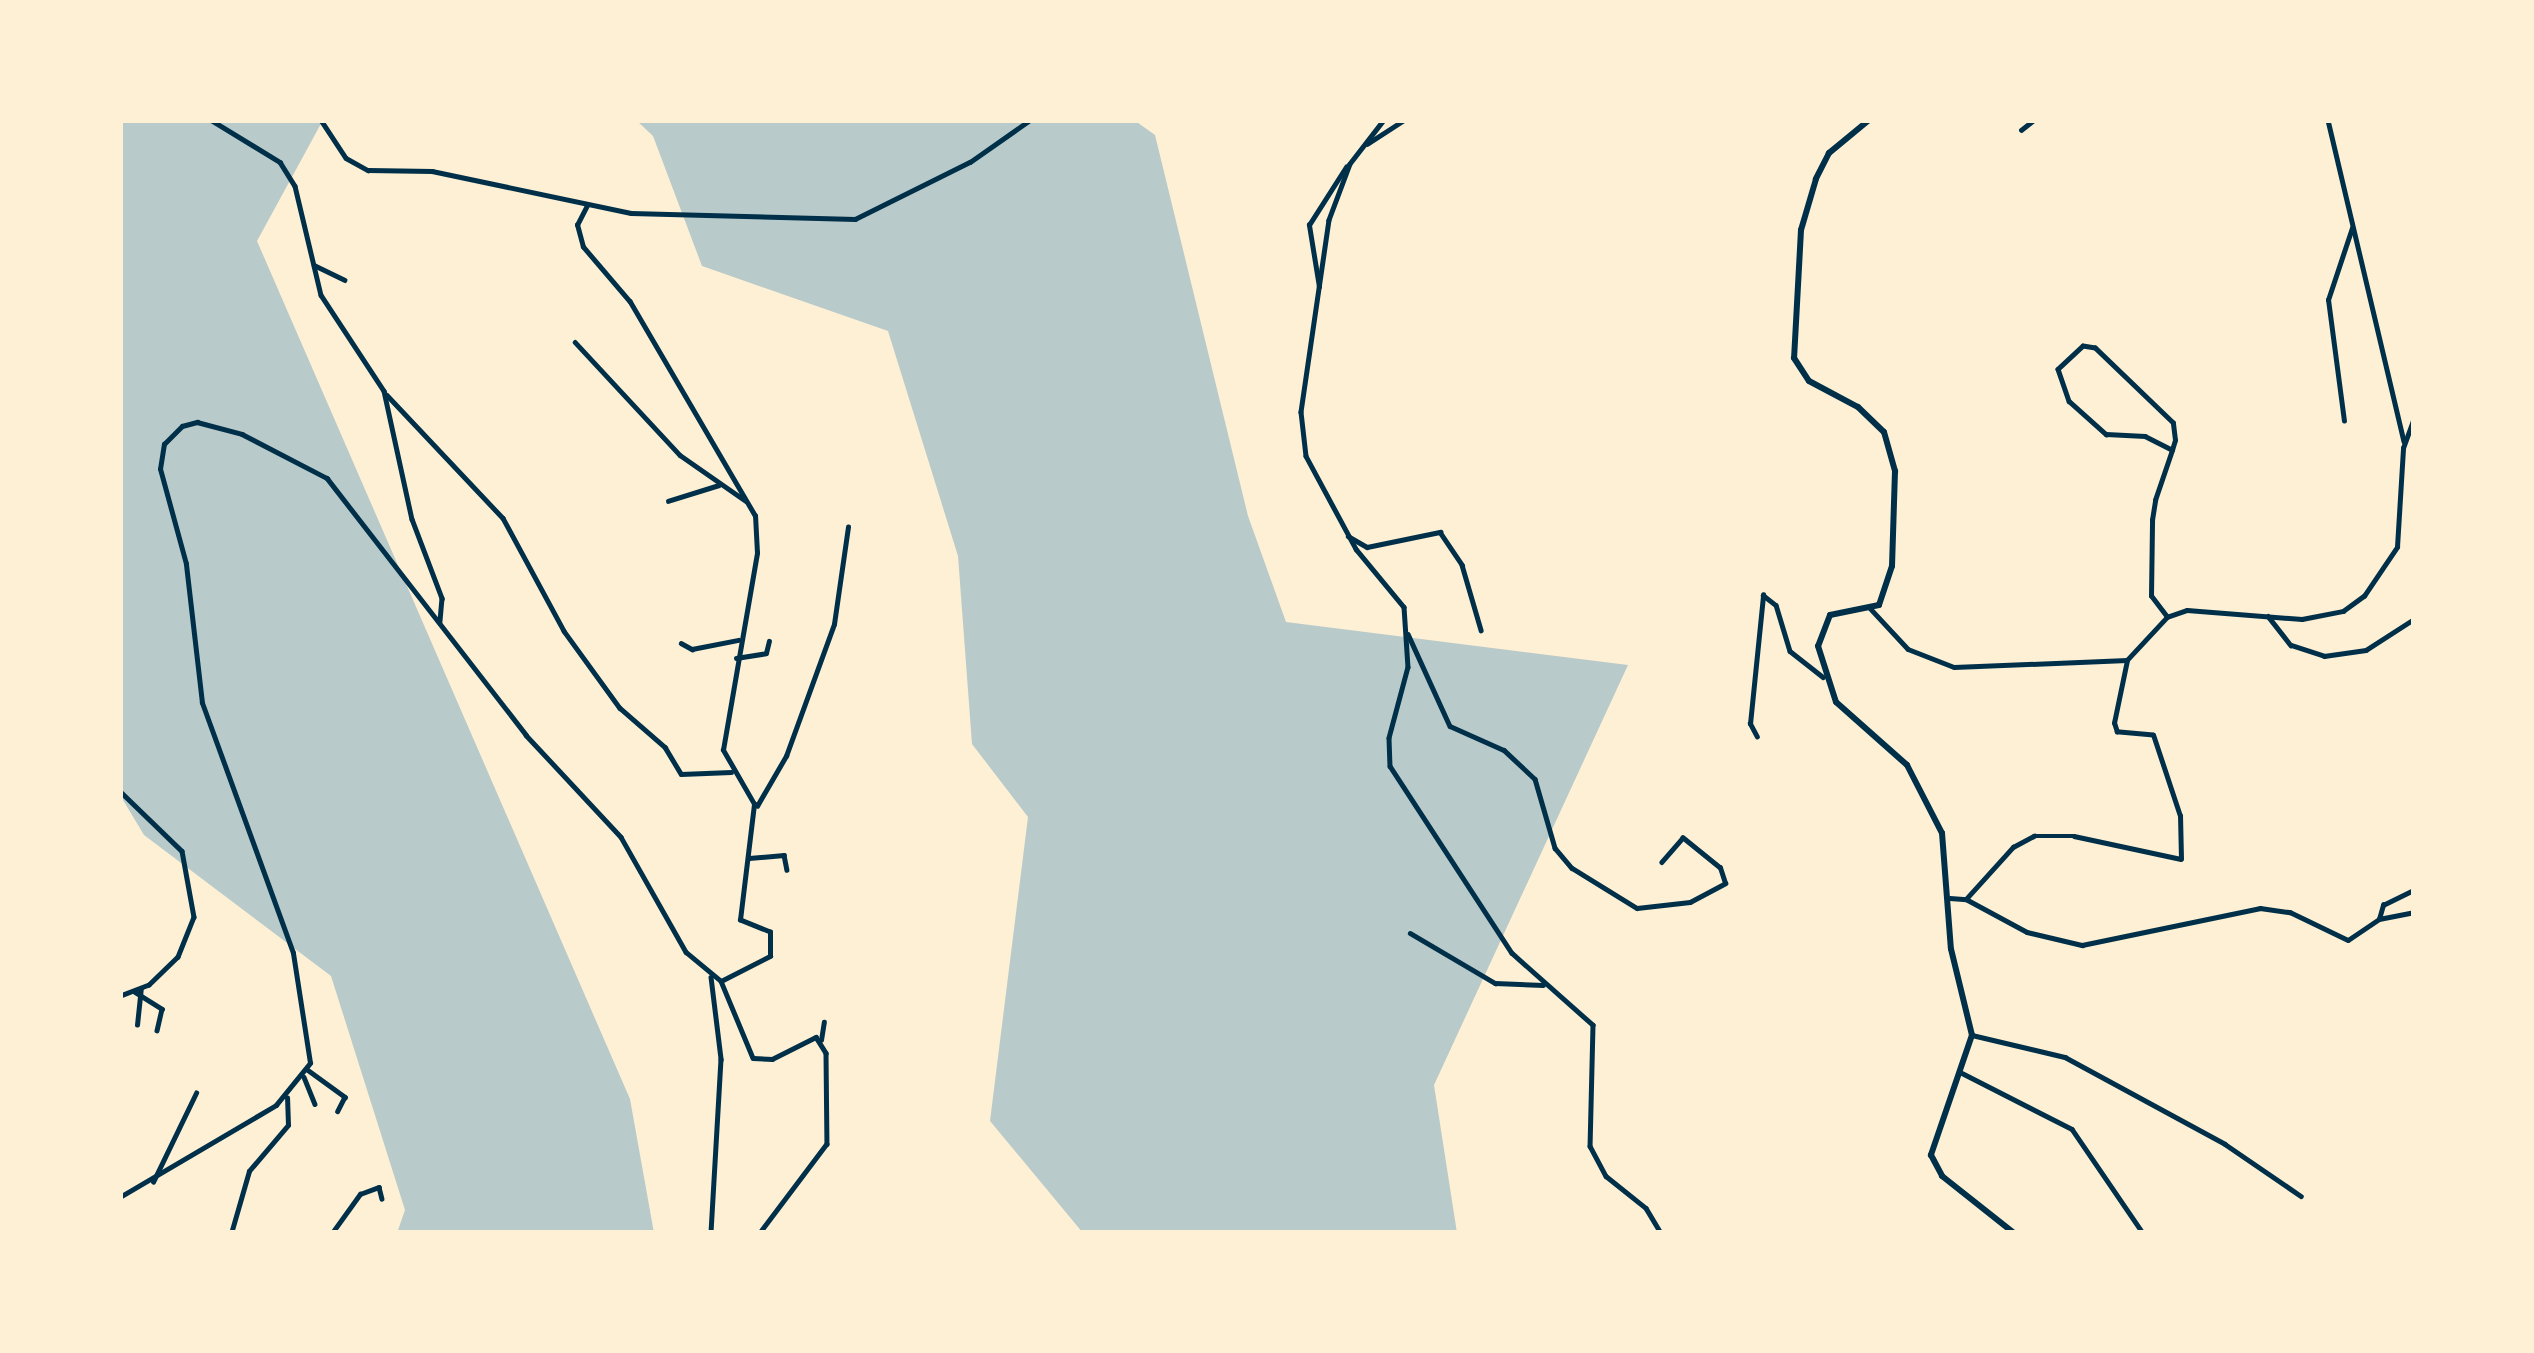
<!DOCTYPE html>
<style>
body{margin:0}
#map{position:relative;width:2534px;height:1353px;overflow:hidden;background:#fdf0d5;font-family:"Asap Condensed",sans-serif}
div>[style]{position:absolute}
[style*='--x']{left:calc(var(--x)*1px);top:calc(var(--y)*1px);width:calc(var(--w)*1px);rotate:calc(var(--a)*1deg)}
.green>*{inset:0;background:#b9caca}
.minor>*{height:4.5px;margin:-2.25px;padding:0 2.25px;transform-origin:2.25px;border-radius:2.25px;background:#003049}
.tertiary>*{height:6px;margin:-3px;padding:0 3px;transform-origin:3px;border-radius:3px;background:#003049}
span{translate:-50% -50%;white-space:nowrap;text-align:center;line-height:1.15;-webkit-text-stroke:10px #fdf0d5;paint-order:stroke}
.frame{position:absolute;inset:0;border:123px solid #fdf0d5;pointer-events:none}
</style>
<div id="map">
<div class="green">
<div style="clip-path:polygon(120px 120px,323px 120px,257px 241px,630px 1099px,654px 1233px,397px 1233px,405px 1210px,331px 976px,144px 835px,120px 795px)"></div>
<div style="clip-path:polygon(636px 120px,1134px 120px,1155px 135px,1248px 516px,1286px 622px,1628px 665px,1434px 1085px,1457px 1233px,1083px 1233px,990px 1121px,1028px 817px,972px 744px,958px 556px,888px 331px,702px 266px,653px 136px)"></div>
</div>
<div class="minor">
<div style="--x:211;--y:120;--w:81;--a:31.3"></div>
<div style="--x:280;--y:162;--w:28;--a:58"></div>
<div style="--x:295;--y:186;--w:112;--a:76.6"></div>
<div style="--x:321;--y:295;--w:115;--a:56.7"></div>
<div style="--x:384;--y:391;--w:131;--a:77.7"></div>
<div style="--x:412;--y:519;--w:85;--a:69.2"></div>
<div style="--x:442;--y:598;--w:24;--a:95"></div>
<div style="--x:321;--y:120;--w:45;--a:56.7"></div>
<div style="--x:346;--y:158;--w:25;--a:29"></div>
<div style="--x:368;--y:170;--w:64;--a:0.9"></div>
<div style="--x:432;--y:171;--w:203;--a:11.9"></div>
<div style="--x:631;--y:213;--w:224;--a:1.5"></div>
<div style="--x:855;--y:219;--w:128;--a:-26.4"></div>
<div style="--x:970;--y:162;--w:73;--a:-35"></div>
<div style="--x:1384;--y:120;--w:56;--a:127.7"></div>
<div style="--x:1350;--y:164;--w:60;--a:110.6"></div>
<div style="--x:1329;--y:220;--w:194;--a:98.3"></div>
<div style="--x:1301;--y:412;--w:44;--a:83.5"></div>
<div style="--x:1306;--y:456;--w:106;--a:61.7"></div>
<div style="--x:1356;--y:549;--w:75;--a:50.4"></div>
<div style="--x:1404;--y:607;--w:60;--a:86.2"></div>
<div style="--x:1408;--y:667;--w:73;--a:105"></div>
<div style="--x:1389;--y:738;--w:28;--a:88"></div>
<div style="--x:1390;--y:766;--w:223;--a:56.9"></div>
<div style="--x:1512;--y:953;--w:108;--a:41.6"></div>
<div style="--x:1593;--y:1025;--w:121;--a:91.4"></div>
<div style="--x:1590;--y:1146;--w:34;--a:62"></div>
<div style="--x:1606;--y:1176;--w:51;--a:38.7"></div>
<div style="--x:1646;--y:1208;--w:29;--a:59"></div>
<div style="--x:2328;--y:120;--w:330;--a:76.7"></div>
<div style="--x:2021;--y:130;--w:16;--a:-38"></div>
<div style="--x:1367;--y:144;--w:44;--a:-33"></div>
<div style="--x:314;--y:265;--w:34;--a:26"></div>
<div style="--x:1319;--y:287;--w:63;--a:-99.2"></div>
<div style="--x:1309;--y:225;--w:69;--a:-57.5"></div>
<div style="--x:575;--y:342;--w:154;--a:47.1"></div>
<div style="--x:680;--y:455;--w:80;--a:34.9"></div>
<div style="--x:387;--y:395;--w:169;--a:46.7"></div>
<div style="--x:503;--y:518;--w:128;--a:61.6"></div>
<div style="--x:564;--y:631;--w:95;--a:54"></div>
<div style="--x:620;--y:708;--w:60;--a:40.9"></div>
<div style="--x:665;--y:747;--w:31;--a:59"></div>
<div style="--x:681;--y:774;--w:50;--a:-2.3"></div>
<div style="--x:2344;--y:421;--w:122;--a:-97.5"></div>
<div style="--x:2328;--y:300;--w:76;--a:-71.6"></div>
<div style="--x:668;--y:501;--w:53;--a:-17.4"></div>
<div style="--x:1348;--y:536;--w:22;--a:30"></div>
<div style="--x:1367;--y:547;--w:75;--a:-11.6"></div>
<div style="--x:1440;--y:532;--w:40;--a:56"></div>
<div style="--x:1462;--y:565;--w:68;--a:73.7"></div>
<div style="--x:1869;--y:607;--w:57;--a:47.1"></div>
<div style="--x:1908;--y:649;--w:49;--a:21.4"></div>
<div style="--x:1954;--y:667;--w:173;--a:-2.3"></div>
<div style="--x:2268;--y:616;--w:37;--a:52"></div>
<div style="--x:2291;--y:645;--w:35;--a:18"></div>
<div style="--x:2324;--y:656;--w:42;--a:-8.1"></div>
<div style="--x:2366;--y:650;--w:57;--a:-32.9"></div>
<div style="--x:2167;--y:617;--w:26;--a:-127"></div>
<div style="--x:2151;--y:596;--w:76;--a:-89.2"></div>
<div style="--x:2152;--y:520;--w:20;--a:-81"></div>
<div style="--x:2155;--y:500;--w:53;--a:-71.2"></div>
<div style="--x:2172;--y:450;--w:10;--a:-73"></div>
<div style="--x:2175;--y:440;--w:17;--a:-97"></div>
<div style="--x:2173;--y:423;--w:108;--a:-136.1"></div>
<div style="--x:2095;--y:348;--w:12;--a:-171"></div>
<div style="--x:2083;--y:346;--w:34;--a:137"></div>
<div style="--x:2058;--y:369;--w:34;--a:71"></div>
<div style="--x:2069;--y:401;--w:50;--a:41.7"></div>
<div style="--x:2106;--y:434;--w:39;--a:3"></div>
<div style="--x:2145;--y:436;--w:30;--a:27"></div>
<div style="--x:1408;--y:634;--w:101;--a:65.5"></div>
<div style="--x:1450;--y:726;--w:59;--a:24"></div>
<div style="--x:1504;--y:750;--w:42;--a:43.1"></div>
<div style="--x:1535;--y:779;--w:72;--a:73.8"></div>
<div style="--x:1555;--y:848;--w:26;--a:50"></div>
<div style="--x:1572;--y:868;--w:76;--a:31.6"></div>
<div style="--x:1637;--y:908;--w:53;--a:-6.5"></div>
<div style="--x:1690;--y:902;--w:40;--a:-28"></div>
<div style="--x:1725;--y:883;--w:16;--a:-108"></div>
<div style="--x:1720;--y:868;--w:48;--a:-141"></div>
<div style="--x:1683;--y:838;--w:32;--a:131"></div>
<div style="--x:681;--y:643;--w:13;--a:29"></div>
<div style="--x:692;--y:649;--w:47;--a:-11.1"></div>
<div style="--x:736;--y:658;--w:30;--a:-9"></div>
<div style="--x:766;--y:653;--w:12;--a:-76"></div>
<div style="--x:1757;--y:737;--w:15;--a:-118"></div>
<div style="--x:1750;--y:724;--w:130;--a:-84.2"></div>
<div style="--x:1763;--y:595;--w:16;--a:38"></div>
<div style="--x:1776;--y:605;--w:48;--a:73.1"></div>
<div style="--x:1790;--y:651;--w:42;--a:38.2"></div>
<div style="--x:120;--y:791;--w:86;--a:44.1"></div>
<div style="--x:182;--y:851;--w:67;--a:79.7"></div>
<div style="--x:194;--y:917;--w:43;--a:111.8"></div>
<div style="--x:178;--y:957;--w:40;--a:136"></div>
<div style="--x:149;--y:985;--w:31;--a:159"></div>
<div style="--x:757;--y:806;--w:58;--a:-59.9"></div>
<div style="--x:786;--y:756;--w:140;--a:-70"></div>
<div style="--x:834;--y:624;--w:98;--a:-81.8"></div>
<div style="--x:749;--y:858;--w:35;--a:-5"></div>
<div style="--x:784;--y:855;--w:15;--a:79"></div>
<div style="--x:1950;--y:898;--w:16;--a:4"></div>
<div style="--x:1966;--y:899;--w:70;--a:-47.9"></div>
<div style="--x:2013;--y:847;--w:24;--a:-28"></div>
<div style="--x:2034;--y:836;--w:40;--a:0"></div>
<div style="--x:2074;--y:836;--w:109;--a:12.1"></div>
<div style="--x:2181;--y:859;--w:43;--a:-91.3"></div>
<div style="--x:2180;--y:816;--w:85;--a:-108.4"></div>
<div style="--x:2153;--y:735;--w:36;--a:-175"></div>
<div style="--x:2117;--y:732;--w:9;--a:-108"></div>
<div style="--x:2114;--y:723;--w:64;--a:-78.3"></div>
<div style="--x:2127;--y:660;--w:59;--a:-47.1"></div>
<div style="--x:2167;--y:617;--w:21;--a:-19"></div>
<div style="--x:2187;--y:610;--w:115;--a:4.5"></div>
<div style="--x:2302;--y:619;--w:42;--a:-11"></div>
<div style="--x:2343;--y:611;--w:26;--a:-36"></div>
<div style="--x:2364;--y:596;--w:59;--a:-56"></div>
<div style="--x:2397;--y:547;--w:99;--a:-86.5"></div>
<div style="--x:2403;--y:448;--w:32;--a:-70"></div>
<div style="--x:1966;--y:899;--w:69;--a:28.4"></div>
<div style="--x:2027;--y:932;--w:57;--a:13.3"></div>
<div style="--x:2082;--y:945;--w:182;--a:-11.7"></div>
<div style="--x:2260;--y:908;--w:30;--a:8"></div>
<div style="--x:2290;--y:912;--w:64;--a:25.8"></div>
<div style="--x:2348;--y:940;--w:37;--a:-34"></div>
<div style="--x:2379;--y:919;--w:36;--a:-11"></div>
<div style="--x:2379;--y:919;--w:15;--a:-74"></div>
<div style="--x:2383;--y:905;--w:34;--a:-26"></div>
<div style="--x:1410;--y:933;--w:99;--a:30.5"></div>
<div style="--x:1495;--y:983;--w:48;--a:2.4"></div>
<div style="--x:711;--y:977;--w:83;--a:83"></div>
<div style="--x:721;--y:1059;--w:174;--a:93.3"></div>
<div style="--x:721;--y:981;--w:83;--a:67.4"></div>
<div style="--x:753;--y:1058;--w:19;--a:3"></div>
<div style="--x:772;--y:1059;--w:49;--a:-26.6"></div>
<div style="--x:816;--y:1037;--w:19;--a:58"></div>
<div style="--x:826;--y:1053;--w:91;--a:89.4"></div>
<div style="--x:827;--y:1144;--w:111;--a:127"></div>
<div style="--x:135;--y:992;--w:32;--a:32"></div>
<div style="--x:162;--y:1009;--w:22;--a:103"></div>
<div style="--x:137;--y:1025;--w:36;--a:-84"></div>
<div style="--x:1972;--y:1035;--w:96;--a:13.3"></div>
<div style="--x:2065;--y:1057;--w:182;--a:28.5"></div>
<div style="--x:2225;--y:1144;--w:92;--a:34.4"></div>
<div style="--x:821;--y:1040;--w:18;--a:-81"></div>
<div style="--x:308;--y:1070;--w:46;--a:36.1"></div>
<div style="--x:345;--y:1097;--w:16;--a:117"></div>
<div style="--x:1962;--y:1073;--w:123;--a:27"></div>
<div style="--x:2072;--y:1129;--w:126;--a:55.7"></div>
<div style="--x:304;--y:1077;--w:29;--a:68"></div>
<div style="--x:153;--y:1182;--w:99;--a:-64.2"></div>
<div style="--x:120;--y:1197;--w:181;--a:-30.5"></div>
<div style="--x:276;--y:1105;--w:54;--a:-51"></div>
<div style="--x:310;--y:1063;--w:111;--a:-98.8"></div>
<div style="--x:293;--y:953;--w:266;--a:-110"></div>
<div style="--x:202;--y:703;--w:140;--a:-96.6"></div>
<div style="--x:186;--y:564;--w:98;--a:-105.3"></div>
<div style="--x:160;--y:469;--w:25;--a:-81"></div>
<div style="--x:164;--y:444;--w:25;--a:-45"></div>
<div style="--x:182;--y:426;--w:16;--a:-15"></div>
<div style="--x:197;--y:422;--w:47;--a:14.9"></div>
<div style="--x:242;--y:434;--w:96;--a:27.4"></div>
<div style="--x:327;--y:478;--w:325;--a:52.2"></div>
<div style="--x:526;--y:735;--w:139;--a:47"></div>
<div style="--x:621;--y:837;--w:132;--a:60.5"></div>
<div style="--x:686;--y:952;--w:45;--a:39.6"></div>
<div style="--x:721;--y:981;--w:55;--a:-27"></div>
<div style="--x:770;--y:956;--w:24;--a:-90"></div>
<div style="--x:770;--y:932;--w:32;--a:-158"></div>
<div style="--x:740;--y:920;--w:117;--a:-83.1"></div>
<div style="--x:754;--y:804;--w:62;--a:-119.9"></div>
<div style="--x:723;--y:750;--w:200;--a:-80.2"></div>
<div style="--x:757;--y:553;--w:37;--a:-93"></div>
<div style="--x:755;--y:516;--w:248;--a:-120.3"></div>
<div style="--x:630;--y:302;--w:72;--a:-130.5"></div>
<div style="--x:583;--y:247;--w:23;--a:-105"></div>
<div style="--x:577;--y:225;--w:22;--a:-63"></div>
<div style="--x:232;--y:1230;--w:61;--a:-73.9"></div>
<div style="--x:249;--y:1171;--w:60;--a:-49.7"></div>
<div style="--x:288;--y:1125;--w:27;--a:-92"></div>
<div style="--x:332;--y:1233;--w:48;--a:-54.3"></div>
<div style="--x:360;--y:1194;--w:20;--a:-20"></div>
<div style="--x:379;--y:1187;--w:12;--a:76"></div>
</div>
<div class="tertiary">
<div style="--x:1869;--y:120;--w:52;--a:140.5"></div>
<div style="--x:1829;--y:153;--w:29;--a:117"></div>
<div style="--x:1816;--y:179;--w:53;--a:106.4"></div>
<div style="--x:1801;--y:230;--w:128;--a:93.1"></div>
<div style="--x:1794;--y:358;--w:27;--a:57"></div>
<div style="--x:1809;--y:381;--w:55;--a:28"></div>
<div style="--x:1858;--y:407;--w:36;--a:44"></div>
<div style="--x:1884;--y:432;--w:41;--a:74.2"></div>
<div style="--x:1895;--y:471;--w:95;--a:91.8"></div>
<div style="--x:1892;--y:566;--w:41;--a:108.4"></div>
<div style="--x:1879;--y:605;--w:50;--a:168.5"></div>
<div style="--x:1830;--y:615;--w:33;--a:111"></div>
<div style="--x:1818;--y:646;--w:59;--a:72.2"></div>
<div style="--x:1836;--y:702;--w:95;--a:41.6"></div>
<div style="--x:1907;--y:765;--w:76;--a:62.8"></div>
<div style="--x:1942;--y:833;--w:116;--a:85.6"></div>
<div style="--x:1951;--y:949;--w:89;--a:76.3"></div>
<div style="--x:1972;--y:1035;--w:127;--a:108.9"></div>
<div style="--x:1931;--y:1155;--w:24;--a:62"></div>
<div style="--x:1942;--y:1176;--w:92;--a:38.4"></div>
</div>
<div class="frame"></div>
</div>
